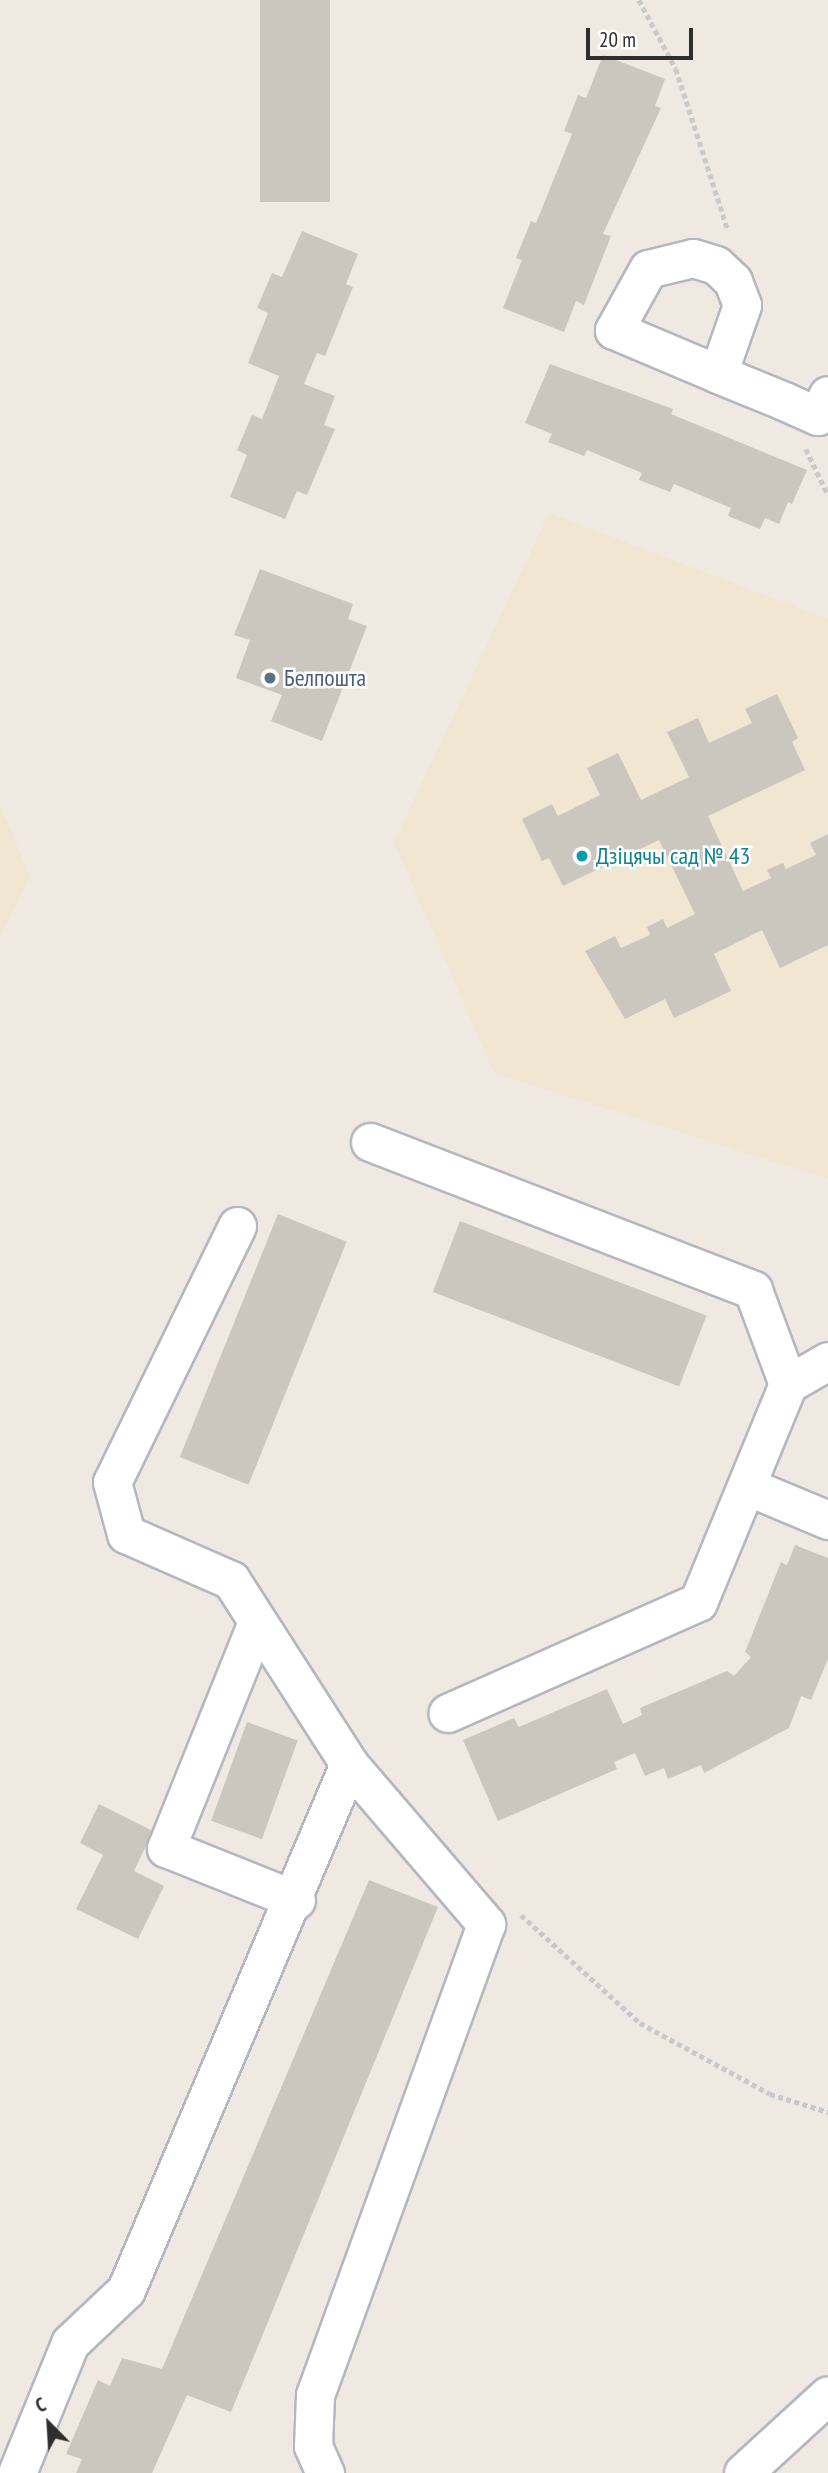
<!DOCTYPE html>
<meta charset="utf-8">
<style>
body{margin:0}
#map{position:relative;width:828px;height:2473px;overflow:hidden;background:#efe9e1;font-family:"PT Sans Narrow",sans-serif}
div>[style]{position:absolute}
[style*='--x']{left:calc(var(--x)*1px);top:calc(var(--y)*1px);width:calc(var(--w)*1px);rotate:calc(var(--a)*1deg)}
.education>*{inset:0;background:#f0e6d1}
.building>*{inset:0;background:#cbc7bf;transform-origin:0 0}
.path>*{height:4.5px;margin-top:-2.25px;transform-origin:0;background:repeating-linear-gradient(90deg,#c9c9c9 0 5px,transparent 0 8.5px)}
.roads{filter:drop-shadow(2px 0 #b4b7c1) drop-shadow(-2px 0 #b4b7c1) drop-shadow(0 2px #b4b7c1) drop-shadow(0 -2px #b4b7c1)}
.minor>*{height:37px;margin:-18.5px;padding:0 18.5px;transform-origin:18.5px;border-radius:18.5px;background:#fff}
.dots>*{width:19px;height:19px;translate:-50% -50%;box-sizing:border-box;border:4px solid #fff;border-radius:50%}
span{translate:-50% -50%;white-space:nowrap;text-align:center;line-height:1.15;-webkit-text-stroke:5px #fff;paint-order:stroke}
.service-label{font-size:24px;color:#4e5e75}
.left{translate:0 -50%;text-align:left}
.culture-label{font-size:24px;color:#0d838f}
.north{position:absolute;left:14px;top:2389px;width:70px;height:70px;-webkit-text-stroke:5px #fff;paint-order:stroke;rotate:336deg;font-size:19px;font-weight:700;line-height:28px;text-align:center;color:#2e2e2e}
.north::after{content:'';display:block;margin:auto;width:24px;height:32px;background:#2e2e2e;clip-path:polygon(50% 0,100% 100%,50% 72%,0 100%)}
.scale{position:absolute;left:586px;top:28px;width:107px;height:32px;box-sizing:border-box;border:4px solid #2e2e2e;border-top:0;padding-left:9px;font-size:21px;line-height:24px;white-space:nowrap;color:#2e2e2e;-webkit-text-stroke:5px #fff;paint-order:stroke}
</style>
<div id="map">
<div class="education">
<div style="clip-path:polygon(549px 513px,828px 619px,828px 1179px,494px 1073px,394px 842px)"></div>
<div style="clip-path:polygon(0 805px,30px 876px,0 937px)"></div>
</div>
<div class="building">
<div style="left:260px;top:0;width:70px;height:202px"></div>
<div style="clip-path:polygon(603px 55px,665px 79px,655px 106px,661px 108px,603px 234px,611px 236px,584px 305px,576px 301px,564px 332px,503px 308px,522px 260px,516px 258px,531px 221px,536px 223px,572px 134px,564px 131px,578px 95px,586px 98px)"></div>
<div style="clip-path:polygon(302px 231px,358px 254px,346px 284px,353px 287px,325px 356px,317px 353px,304px 384px,335px 396px,324px 425px,335px 429px,307px 495px,297px 491px,285px 519px,230px 497px,247px 455px,237px 450px,252px 415px,262px 419px,279px 376px,248px 363px,268px 313px,257px 308px,272px 273px,282px 277px)"></div>
<div style="clip-path:polygon(550px 364px,673px 409px,671px 414px,807px 470px,792px 504px,788px 502px,779px 524px,765px 518px,760px 529px,728px 516px,731px 508px,674px 484px,670px 492px,639px 480px,642px 473px,587px 450px,584px 456px,548px 442px,552px 434px,525px 423px)"></div>
<div style="clip-path:polygon(260px 569px,353px 604px,348px 619px,367px 626px,322px 741px,271px 721px,282px 695px,236px 678px,250px 640px,234px 635px)"></div>
<div style="clip-path:polygon(777px 694px,798px 738px,792px 742px,805px 770px,708px 816px,743px 891px,771px 878px,767px 870px,783px 863px,786px 869px,816px 855px,810px 843px,828px 834px,828px 945px,780px 968px,762px 930px,714px 954px,731px 991px,674px 1018px,665px 999px,625px 1019px,585px 951px,615px 936px,621px 948px,650px 935px,647px 927px,663px 919px,667px 928px,695px 914px,659px 840px,563px 886px,549px 858px,542px 861px,522px 819px,552px 804px,558px 816px,600px 795px,587px 768px,618px 753px,641px 800px,689px 777px,667px 732px,698px 718px,709px 743px,752px 723px,745px 709px)"></div>
<div style="left:278px;top:1214px;width:74px;height:262px;rotate:22deg"></div>
<div style="left:460px;top:1221px;width:264px;height:76px;rotate:21deg"></div>
<div style="clip-path:polygon(795px 1545px,828px 1558px,828px 1659px,811px 1700px,801px 1696px,789px 1728px,704px 1773px,701px 1765px,668px 1779px,664px 1768px,645px 1776px,635px 1753px,614px 1762px,617px 1769px,498px 1821px,463px 1740px,514px 1718px,519px 1727px,607px 1689px,623px 1724px,642px 1715px,640px 1708px,727px 1671px,734px 1676px,751px 1657px,745px 1652px,781px 1562px,787px 1565px)"></div>
<div style="left:247px;top:1722px;width:54px;height:105px;rotate:20deg"></div>
<div style="clip-path:polygon(99px 1804px,153px 1831px,134px 1871px,164px 1886px,138px 1939px,76px 1909px,103px 1855px,80px 1843px)"></div>
<div style="clip-path:polygon(369px 1880px,438px 1907px,231px 2412px,187px 2395px,152px 2473px,76px 2473px,82px 2459px,66px 2454px,98px 2380px,110px 2386px,122px 2358px,162px 2369px)"></div>
</div>
<div class="path">
<div style="--x:639;--y:0;--w:78;--a:61.8"></div>
<div style="--x:676;--y:69;--w:169;--a:72.1"></div>
<div style="--x:806;--y:449;--w:51;--a:64.4"></div>
<div style="--x:521;--y:1915;--w:161;--a:42.2"></div>
<div style="--x:640;--y:2023;--w:148;--a:28.6"></div>
<div style="--x:770;--y:2094;--w:61;--a:17.2"></div>
</div>
<div class="roads">
<div class="minor">
<div style="--x:718;--y:374;--w:73;--a:-70.8"></div>
<div style="--x:742;--y:305;--w:26;--a:-111"></div>
<div style="--x:733;--y:281;--w:23;--a:-137"></div>
<div style="--x:716;--y:265;--w:24;--a:-163"></div>
<div style="--x:693;--y:258;--w:46;--a:166.3"></div>
<div style="--x:648;--y:269;--w:70;--a:119.1"></div>
<div style="--x:614;--y:330;--w:113;--a:22.9"></div>
<div style="--x:718;--y:374;--w:71;--a:22.2"></div>
<div style="--x:784;--y:401;--w:37;--a:24"></div>
<div style="--x:818;--y:416;--w:23;--a:-65"></div>
<div style="--x:370;--y:1142;--w:411;--a:21.1"></div>
<div style="--x:753;--y:1290;--w:100;--a:69.6"></div>
<div style="--x:788;--y:1384;--w:236;--a:112.4"></div>
<div style="--x:698;--y:1602;--w:274;--a:156.1"></div>
<div style="--x:237;--y:1226;--w:285;--a:116"></div>
<div style="--x:112;--y:1482;--w:54;--a:74.9"></div>
<div style="--x:126;--y:1534;--w:115;--a:23.7"></div>
<div style="--x:231;--y:1580;--w:219;--a:57.3"></div>
<div style="--x:349;--y:1764;--w:211;--a:49.4"></div>
<div style="--x:486;--y:1924;--w:501;--a:109.95"></div>
<div style="--x:315;--y:2395;--w:51;--a:92.2"></div>
<div style="--x:313;--y:2446;--w:30;--a:66"></div>
<div style="--x:788;--y:1384;--w:46;--a:-29.9"></div>
<div style="--x:749;--y:1487;--w:86;--a:22.7"></div>
<div style="--x:257;--y:1622;--w:244;--a:111.9"></div>
<div style="--x:166;--y:1848;--w:140;--a:21.8"></div>
<div style="--x:17;--y:2473;--w:140;--a:-67.8"></div>
<div style="--x:70;--y:2343;--w:77;--a:-43.4"></div>
<div style="--x:126;--y:2290;--w:571;--a:-67.03"></div>
<div style="--x:743;--y:2473;--w:115;--a:-42.5"></div>
</div>
</div>
<div class="dots">
<div style="left:270px;top:678px;background:#5c6f8a"></div>
<div style="left:582px;top:856px;background:#0f9aa8"></div>
</div>
<div class="service-label">
<span class="left" style="left:284px;top:678px">Белпошта</span>
</div>
<div class="culture-label">
<span class="left" style="left:596px;top:856px">Дзіцячы сад № 43</span>
</div>
<div class="north">С</div>
<div class="scale">20 m</div>
</div>
